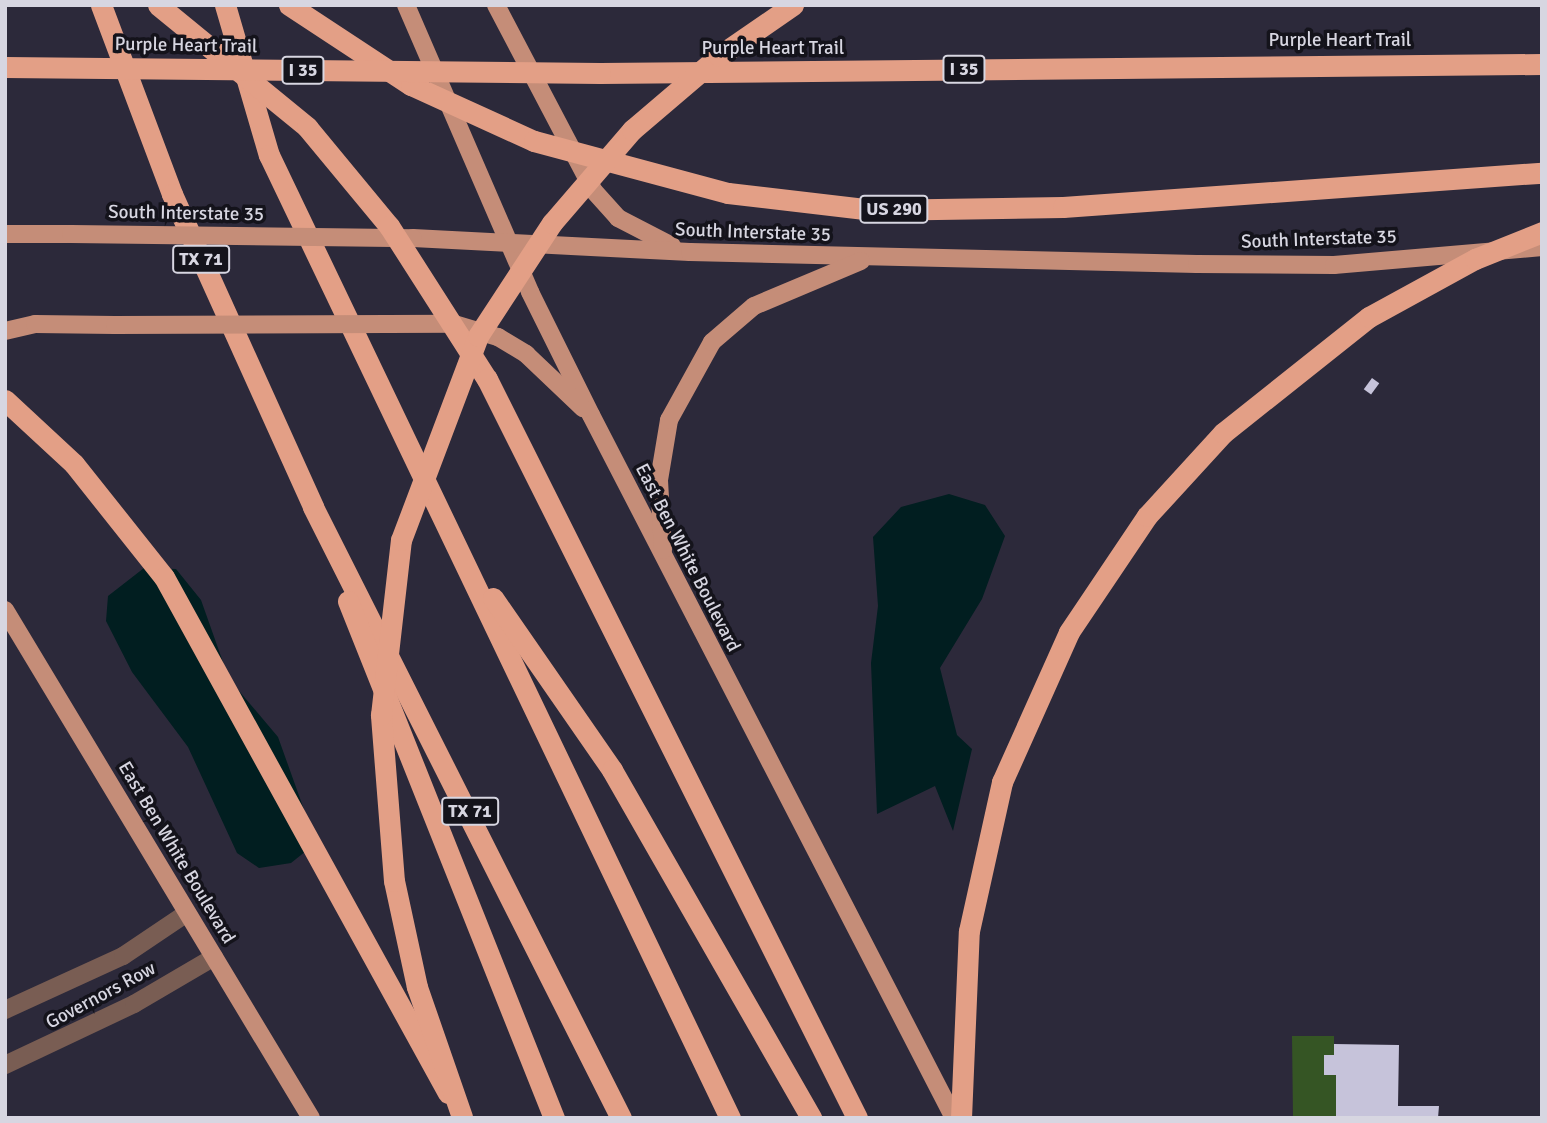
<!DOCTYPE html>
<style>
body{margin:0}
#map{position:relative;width:1547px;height:1123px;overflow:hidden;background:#2c293a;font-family:Signika,sans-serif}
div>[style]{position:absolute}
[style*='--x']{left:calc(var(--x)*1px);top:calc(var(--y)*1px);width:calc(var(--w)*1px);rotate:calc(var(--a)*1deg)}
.green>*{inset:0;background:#355524}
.water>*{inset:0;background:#011e20}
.building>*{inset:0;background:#c6c3da;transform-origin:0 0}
.minor>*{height:18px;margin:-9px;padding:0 9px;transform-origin:9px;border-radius:9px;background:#795d53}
.major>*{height:18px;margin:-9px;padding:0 9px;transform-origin:9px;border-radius:9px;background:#c58d78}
.highway>*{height:21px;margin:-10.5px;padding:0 10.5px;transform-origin:10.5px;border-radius:10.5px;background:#e39f86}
.major-bridge>*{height:18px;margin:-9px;padding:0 9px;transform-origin:9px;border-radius:9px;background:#c58d78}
.highway-bridge>*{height:21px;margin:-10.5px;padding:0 10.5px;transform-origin:10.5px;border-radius:10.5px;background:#e39f86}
span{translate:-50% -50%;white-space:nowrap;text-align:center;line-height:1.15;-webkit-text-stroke:7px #14131b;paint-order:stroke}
.shield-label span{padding:2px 5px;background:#14131b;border:2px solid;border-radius:5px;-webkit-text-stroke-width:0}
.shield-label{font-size:18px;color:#d7d6e1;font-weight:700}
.street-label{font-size:19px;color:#d7d6e1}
.frame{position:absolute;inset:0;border:7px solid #d7d6e1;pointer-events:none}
</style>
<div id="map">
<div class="green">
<div style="clip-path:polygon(1292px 1036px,1334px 1036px,1334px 1055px,1324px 1055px,1324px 1075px,1336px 1075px,1336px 1118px,1293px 1118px)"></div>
</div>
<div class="water">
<div style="clip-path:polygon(949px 494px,985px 505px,1005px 536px,982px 599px,940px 668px,957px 735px,972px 749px,953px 831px,935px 786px,877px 814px,871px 663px,878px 606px,873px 537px,901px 507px)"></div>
<div style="clip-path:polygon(144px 568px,176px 569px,201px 600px,229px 679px,278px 737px,316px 843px,291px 863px,259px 868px,237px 853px,188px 747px,132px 672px,106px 621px,108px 596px)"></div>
</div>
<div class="building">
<div style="left:1372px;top:378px;width:9px;height:14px;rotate:36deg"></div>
<div style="clip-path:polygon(1334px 1044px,1399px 1045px,1398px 1106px,1439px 1106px,1438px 1118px,1336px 1118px,1336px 1075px,1324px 1075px,1324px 1055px,1334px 1055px)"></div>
</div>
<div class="minor">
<div style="--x:5;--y:1010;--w:130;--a:-24.6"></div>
<div style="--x:123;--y:956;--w:77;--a:-33.9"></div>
<div style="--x:5;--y:1065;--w:143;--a:-25.3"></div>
<div style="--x:134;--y:1004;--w:93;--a:-30.4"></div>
</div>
<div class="major">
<div style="--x:406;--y:5;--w:313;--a:66.6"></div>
<div style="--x:530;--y:292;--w:137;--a:63.6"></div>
<div style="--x:591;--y:415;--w:791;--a:62.69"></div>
<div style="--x:496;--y:5;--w:209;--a:62.3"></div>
<div style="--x:593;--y:190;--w:38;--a:48"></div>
<div style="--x:618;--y:218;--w:61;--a:27.4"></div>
<div style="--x:5;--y:234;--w:66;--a:0"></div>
<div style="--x:413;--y:238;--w:277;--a:2.9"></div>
<div style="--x:690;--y:252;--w:507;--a:1.36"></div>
<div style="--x:1197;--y:264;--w:137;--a:0.4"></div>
<div style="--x:1334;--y:265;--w:209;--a:-4.9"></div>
<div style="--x:454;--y:324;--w:46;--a:16.5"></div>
<div style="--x:498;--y:337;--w:33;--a:31"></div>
<div style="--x:526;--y:354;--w:79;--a:43.5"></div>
<div style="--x:5;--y:331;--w:31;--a:-13"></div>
<div style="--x:35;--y:324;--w:80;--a:0.7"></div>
<div style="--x:663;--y:550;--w:70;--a:-93.3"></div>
<div style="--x:659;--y:480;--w:61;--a:-80.5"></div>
<div style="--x:669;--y:420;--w:89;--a:-61.1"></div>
<div style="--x:712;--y:342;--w:55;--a:-40.6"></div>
<div style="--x:754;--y:306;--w:116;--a:-22.8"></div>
<div style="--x:5;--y:610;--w:593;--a:58.94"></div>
</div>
<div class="highway">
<div style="--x:101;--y:5;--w:202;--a:69.4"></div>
<div style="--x:172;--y:194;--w:343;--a:65.7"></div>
<div style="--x:313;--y:507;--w:684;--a:63.25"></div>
<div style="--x:225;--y:5;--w:156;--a:73.7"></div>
<div style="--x:269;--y:155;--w:1068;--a:64.42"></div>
<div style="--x:600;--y:73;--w:942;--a:-0.55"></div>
<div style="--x:5;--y:400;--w:94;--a:42.8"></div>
<div style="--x:74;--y:464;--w:144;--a:51.5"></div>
<div style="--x:164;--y:577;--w:589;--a:61.17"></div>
<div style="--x:493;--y:598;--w:209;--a:55.3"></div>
<div style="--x:612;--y:770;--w:401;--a:60.2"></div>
<div style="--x:348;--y:601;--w:557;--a:68.28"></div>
</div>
<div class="major-bridge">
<div style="--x:71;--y:234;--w:342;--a:0.7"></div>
<div style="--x:115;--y:325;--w:339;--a:-0.2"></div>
</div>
<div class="highway-bridge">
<div style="--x:158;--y:5;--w:193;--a:39.3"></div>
<div style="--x:307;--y:127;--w:129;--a:50.4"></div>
<div style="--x:389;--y:226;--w:182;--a:57.4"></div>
<div style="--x:487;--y:379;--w:826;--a:63.4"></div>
<div style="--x:289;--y:5;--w:146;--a:33.3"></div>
<div style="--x:411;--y:85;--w:135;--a:24.5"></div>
<div style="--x:534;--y:141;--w:201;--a:15"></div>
<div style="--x:728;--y:193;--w:146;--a:6.7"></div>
<div style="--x:873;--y:210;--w:190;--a:-0.9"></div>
<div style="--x:1063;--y:207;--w:480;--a:-4.1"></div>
<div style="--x:5;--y:67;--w:595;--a:0.58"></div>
<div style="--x:462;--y:1117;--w:138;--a:-109.1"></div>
<div style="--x:417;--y:987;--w:108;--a:-102.2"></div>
<div style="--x:394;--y:881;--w:167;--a:-94.5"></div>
<div style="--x:381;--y:715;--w:176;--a:-83.5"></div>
<div style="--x:401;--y:540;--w:218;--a:-69.3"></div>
<div style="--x:478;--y:336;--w:135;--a:-56.8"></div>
<div style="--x:552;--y:223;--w:123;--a:-49.3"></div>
<div style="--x:632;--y:130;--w:114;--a:-40.4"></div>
<div style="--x:719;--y:56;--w:90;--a:-34.6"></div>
<div style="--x:961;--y:1118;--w:187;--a:-87.6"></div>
<div style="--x:969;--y:931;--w:153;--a:-77.5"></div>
<div style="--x:1002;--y:782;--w:164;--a:-65.9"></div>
<div style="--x:1069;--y:632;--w:140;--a:-56.1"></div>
<div style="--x:1147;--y:516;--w:113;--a:-47.5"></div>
<div style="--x:1223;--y:433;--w:186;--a:-38.5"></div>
<div style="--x:1369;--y:317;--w:121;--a:-28.7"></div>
<div style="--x:1475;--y:259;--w:72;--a:-21.9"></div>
</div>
<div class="shield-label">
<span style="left:964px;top:69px">I 35</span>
<span style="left:303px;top:70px">I 35</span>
<span style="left:894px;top:209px">US 290</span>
<span style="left:201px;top:259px">TX 71</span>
<span style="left:470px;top:811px">TX 71</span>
</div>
<div class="street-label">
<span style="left:1340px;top:41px">Purple Heart Trail</span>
<span style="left:186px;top:46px;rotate:1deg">Purple Heart Trail</span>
<span style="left:773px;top:49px">Purple Heart Trail</span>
<span style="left:186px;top:214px;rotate:1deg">South Interstate 35</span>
<span style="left:753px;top:233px;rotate:2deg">South Interstate 35</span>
<span style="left:1319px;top:240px;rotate:-2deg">South Interstate 35</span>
<span style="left:687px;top:558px;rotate:63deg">East Ben White Boulevard</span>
<span style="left:176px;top:853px;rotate:59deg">East Ben White Boulevard</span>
<span style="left:101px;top:996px;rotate:-28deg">Governors Row</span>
</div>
<div class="frame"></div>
</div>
